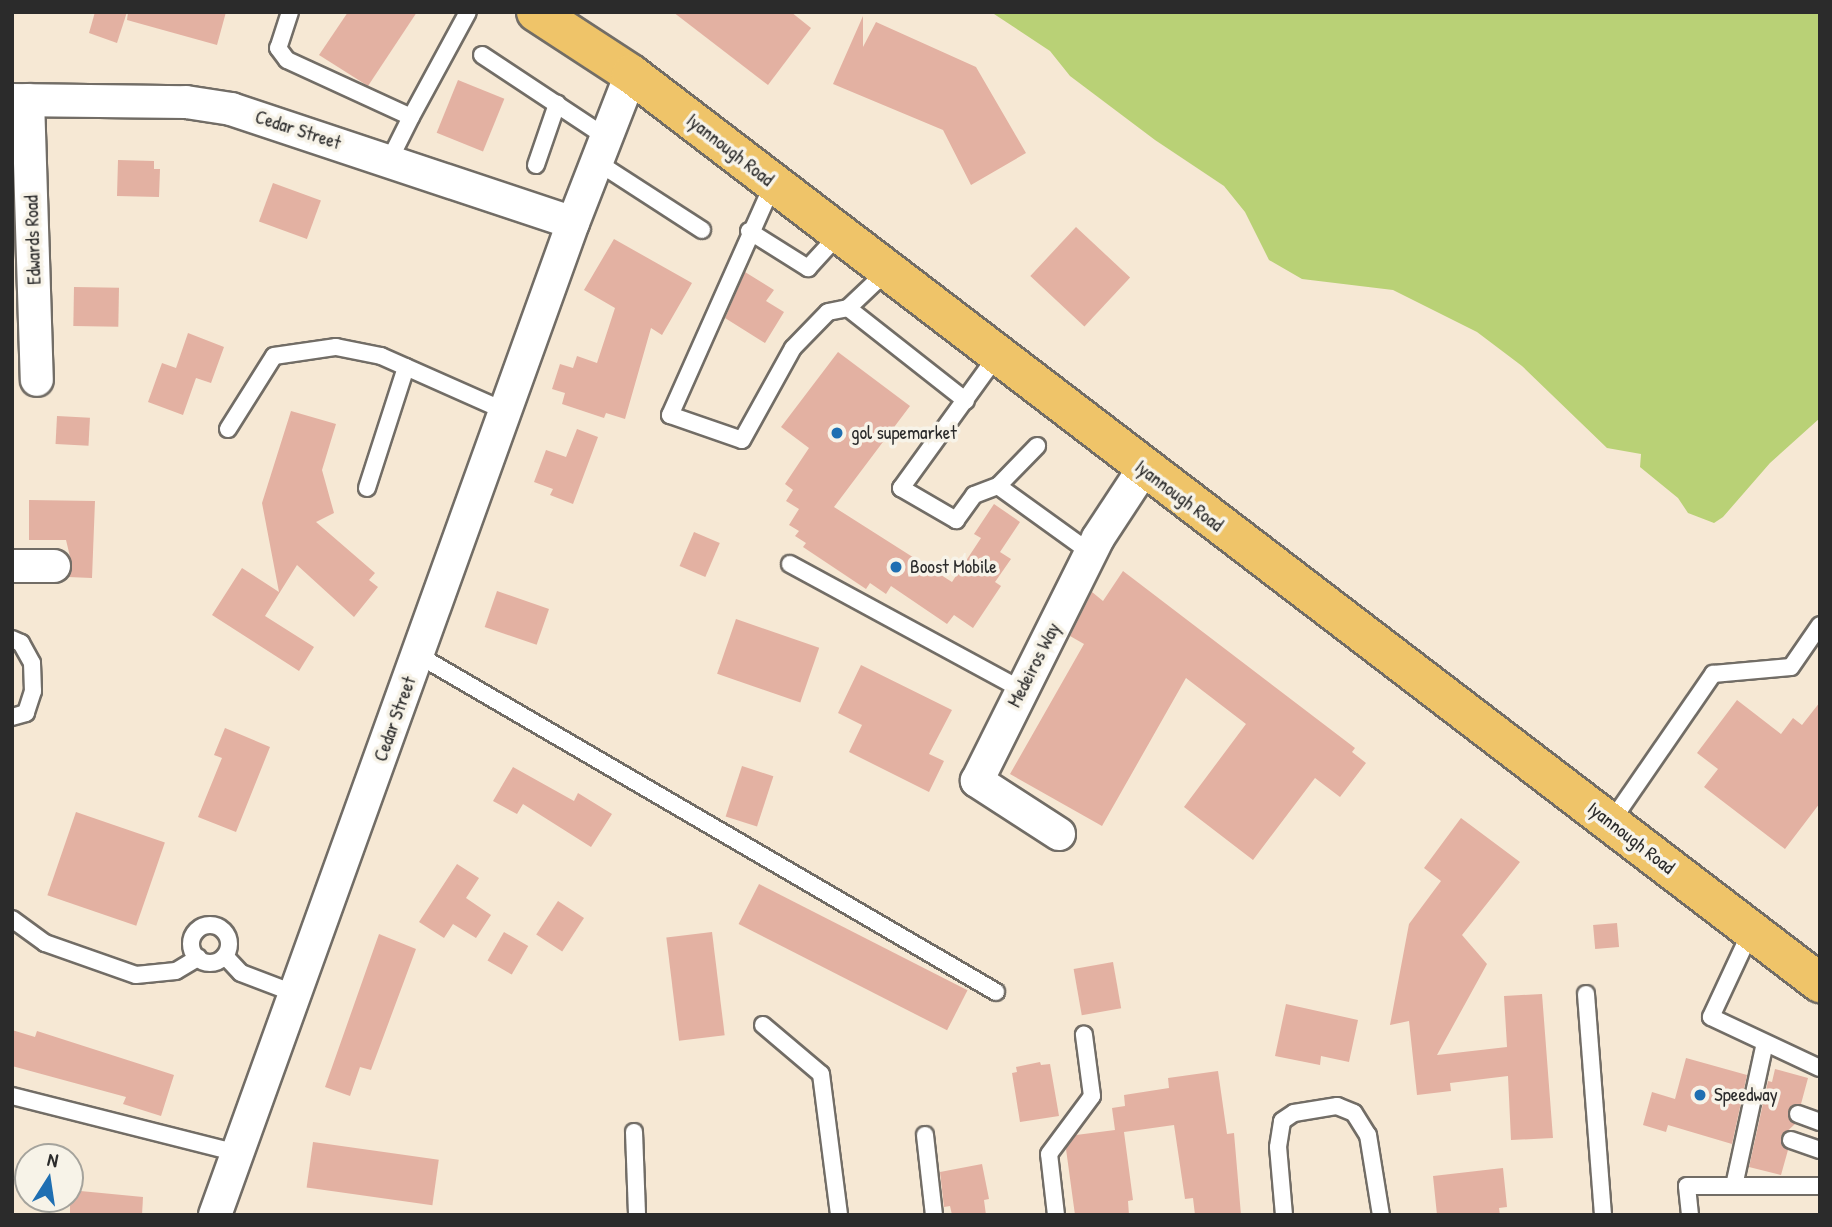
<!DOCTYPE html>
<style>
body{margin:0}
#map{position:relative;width:1832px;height:1227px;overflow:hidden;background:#f6e8d4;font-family:"Patrick Hand",sans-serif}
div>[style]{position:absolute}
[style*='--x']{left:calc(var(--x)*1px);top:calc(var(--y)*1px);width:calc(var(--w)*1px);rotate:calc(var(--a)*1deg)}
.green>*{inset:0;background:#b9d176}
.building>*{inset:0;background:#e3b1a2;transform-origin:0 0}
.roads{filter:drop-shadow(2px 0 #726d66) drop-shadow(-2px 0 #726d66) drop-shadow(0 2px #726d66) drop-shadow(0 -2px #726d66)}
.service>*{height:16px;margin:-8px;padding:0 8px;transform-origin:8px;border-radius:8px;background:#fff}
.service>.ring{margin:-8px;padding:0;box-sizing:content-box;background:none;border:16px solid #fff;border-radius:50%}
.minor>*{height:32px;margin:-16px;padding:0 16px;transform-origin:16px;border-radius:16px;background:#fff}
.primary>*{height:38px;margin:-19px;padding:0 19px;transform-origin:19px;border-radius:19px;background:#efc469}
.dots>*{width:19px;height:19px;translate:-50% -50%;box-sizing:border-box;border:4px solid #f7f3e8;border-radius:50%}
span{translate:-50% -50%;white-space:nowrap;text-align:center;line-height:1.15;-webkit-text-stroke:7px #f7f3e8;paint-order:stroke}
.street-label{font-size:19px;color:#2b2b2b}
.poi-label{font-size:19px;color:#2b2b2b}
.left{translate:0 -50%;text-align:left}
.frame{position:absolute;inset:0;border:14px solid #2b2b2b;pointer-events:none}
.north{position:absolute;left:14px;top:1143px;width:70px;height:70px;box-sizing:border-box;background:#f7f3e8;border:2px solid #a5a39c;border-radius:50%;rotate:12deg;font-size:19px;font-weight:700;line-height:28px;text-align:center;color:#2b2b2b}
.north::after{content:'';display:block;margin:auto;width:24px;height:32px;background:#1f6fb2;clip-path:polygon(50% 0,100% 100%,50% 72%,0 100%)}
</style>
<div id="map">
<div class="green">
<div style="clip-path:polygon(991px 12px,1820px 12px,1820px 418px,1770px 463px,1723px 517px,1714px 523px,1688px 513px,1678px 498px,1640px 467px,1641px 454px,1607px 448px,1522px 366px,1477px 332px,1393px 290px,1302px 279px,1269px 260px,1245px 212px,1224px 186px,1155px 140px,1070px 76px,1050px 51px)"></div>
</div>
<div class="building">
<div style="clip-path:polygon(95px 12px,127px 12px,117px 43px,89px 33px)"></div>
<div style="clip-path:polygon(128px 12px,226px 12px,217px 45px,127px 20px)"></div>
<div style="clip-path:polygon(348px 12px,417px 12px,368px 86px,319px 55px)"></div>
<div style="clip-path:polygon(673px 12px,791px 12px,811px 28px,768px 85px)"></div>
<div style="clip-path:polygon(863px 16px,863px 47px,876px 22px,976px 67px,1026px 153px,971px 185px,943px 130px,833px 84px)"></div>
<div style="left:458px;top:80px;width:50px;height:57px;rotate:22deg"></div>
<div style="clip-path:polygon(118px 160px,154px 161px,154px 169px,160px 169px,159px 197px,117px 196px)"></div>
<div style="left:273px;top:183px;width:51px;height:41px;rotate:20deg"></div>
<div style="left:1076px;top:227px;width:74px;height:67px;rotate:43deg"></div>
<div style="clip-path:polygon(614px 239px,692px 283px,662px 335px,651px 328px,625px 419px,606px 413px,604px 418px,562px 404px,565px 393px,552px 389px,560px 364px,573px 368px,577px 356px,597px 363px,615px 308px,584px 290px)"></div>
<div style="clip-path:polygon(745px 272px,774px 290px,766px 301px,784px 312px,765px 343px,725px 318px)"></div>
<div style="left:74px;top:287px;width:45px;height:39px;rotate:1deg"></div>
<div style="clip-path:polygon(188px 333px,224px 347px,211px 383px,196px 378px,183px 415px,148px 402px,162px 363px,176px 368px)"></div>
<div style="clip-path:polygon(838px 352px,910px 406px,834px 507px,952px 582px,981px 538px,974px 534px,994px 504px,1020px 522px,1000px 552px,1011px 559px,995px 582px,1001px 586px,973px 628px,954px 615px,947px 624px,891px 586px,886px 594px,870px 583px,866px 589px,803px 547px,806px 543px,795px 536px,799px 531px,789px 525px,799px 509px,786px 501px,793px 490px,785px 484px,809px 448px,781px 427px)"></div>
<div style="clip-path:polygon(291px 411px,336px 424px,322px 470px,334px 513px,316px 522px,375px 573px,369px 580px,378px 587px,354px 617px,297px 565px,265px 616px,314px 647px,299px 671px,212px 615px,242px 568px,279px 592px,262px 503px)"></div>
<div style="left:57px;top:416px;width:33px;height:28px;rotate:3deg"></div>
<div style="clip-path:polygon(577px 429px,598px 437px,573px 504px,550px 495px,553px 489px,534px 482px,546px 450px,566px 457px)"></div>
<div style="clip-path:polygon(29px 500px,95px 501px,92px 578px,68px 577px,72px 565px,66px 540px,29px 540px)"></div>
<div style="left:694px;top:532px;width:28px;height:37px;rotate:23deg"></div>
<div style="clip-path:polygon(1123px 571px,1355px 748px,1352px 752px,1366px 763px,1340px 797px,1315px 778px,1253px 860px,1184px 807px,1246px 724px,1186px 678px,1102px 826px,1010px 774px,1084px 644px,1070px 636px,1092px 592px,1103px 601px)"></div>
<div style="left:497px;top:591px;width:55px;height:38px;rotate:19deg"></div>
<div style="left:736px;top:619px;width:88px;height:58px;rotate:19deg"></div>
<div style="clip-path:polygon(861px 665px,952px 710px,929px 754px,944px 761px,929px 792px,849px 752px,862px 725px,838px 713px)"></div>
<div style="clip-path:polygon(1737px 700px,1781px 734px,1793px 718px,1802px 725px,1820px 702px,1820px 803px,1785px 849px,1704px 787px,1718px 769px,1697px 753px)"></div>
<div style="clip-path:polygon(225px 728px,270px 747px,236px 832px,198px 817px,222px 758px,214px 755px)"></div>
<div style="left:742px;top:766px;width:33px;height:53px;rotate:18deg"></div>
<div style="clip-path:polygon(513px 767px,574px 801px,578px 793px,612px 814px,591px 847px,523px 804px,517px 814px,493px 801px)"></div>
<div style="left:76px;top:812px;width:94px;height:88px;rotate:19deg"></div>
<div style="clip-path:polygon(1461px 818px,1520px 862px,1462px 935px,1487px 964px,1437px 1055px,1507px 1047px,1504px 996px,1542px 994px,1553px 1138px,1511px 1140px,1508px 1076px,1450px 1083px,1451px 1091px,1417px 1095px,1409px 1021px,1390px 1025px,1409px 924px,1441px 881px,1424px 868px)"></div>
<div style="clip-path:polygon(457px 864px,479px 878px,466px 898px,491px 915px,476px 938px,453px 924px,444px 938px,419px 922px)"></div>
<div style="left:759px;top:884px;width:234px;height:45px;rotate:27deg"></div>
<div style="left:558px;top:901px;width:31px;height:40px;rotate:33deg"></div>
<div style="left:1617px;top:923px;width:24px;height:24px;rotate:85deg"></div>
<div style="left:504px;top:932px;width:28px;height:33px;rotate:30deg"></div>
<div style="left:712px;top:932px;width:104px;height:46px;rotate:83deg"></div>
<div style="clip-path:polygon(379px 934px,416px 949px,371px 1070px,360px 1067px,350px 1096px,325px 1087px)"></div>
<div style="left:1113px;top:962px;width:47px;height:40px;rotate:80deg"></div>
<div style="clip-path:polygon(1286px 1004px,1358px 1020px,1349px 1062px,1321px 1056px,1320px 1065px,1275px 1056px)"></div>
<div style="clip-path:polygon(12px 1030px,35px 1037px,37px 1031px,174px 1075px,161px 1116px,123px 1104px,126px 1097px,12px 1066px)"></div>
<div style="clip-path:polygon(1686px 1058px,1747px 1075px,1732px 1144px,1668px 1125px,1666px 1132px,1643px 1125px,1652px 1092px,1675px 1099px)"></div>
<div style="clip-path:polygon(1040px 1062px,1041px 1065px,1050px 1064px,1059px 1116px,1020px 1122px,1012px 1073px,1017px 1072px,1016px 1067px)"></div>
<div style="clip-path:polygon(1775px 1069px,1808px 1078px,1801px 1104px,1788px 1111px,1795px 1124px,1781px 1137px,1788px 1150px,1781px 1175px,1749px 1167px,1768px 1081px,1772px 1082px)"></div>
<div style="clip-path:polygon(1218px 1071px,1227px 1134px,1234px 1133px,1241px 1215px,1195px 1215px,1193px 1198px,1185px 1199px,1174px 1125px,1124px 1132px,1133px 1200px,1128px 1201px,1129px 1215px,1075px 1215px,1066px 1149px,1076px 1135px,1115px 1130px,1112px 1108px,1125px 1106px,1124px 1095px,1169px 1088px,1168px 1078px)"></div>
<div style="left:313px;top:1142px;width:127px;height:46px;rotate:8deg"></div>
<div style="clip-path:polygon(982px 1164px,989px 1199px,984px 1200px,986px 1215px,952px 1215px,950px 1206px,944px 1207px,940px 1172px)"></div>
<div style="clip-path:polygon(1503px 1168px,1507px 1207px,1499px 1208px,1500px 1215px,1437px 1215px,1433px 1176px)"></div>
<div style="clip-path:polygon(70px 1190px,143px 1197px,142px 1215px,70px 1215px)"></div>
</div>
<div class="roads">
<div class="service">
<div style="--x:290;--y:12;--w:38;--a:108"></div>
<div style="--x:278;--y:48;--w:15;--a:53"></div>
<div style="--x:287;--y:60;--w:136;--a:24.7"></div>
<div style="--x:411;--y:117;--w:119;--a:-61.5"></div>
<div style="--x:482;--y:55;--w:149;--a:33.5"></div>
<div style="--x:389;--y:161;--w:49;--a:-63.4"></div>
<div style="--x:597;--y:162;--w:125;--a:32.9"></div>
<div style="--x:536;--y:165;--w:65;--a:-71"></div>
<div style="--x:773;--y:184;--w:253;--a:114"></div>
<div style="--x:670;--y:415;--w:76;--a:19.1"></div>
<div style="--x:742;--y:440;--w:105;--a:-61"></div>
<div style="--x:793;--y:348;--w:50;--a:-45.8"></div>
<div style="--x:828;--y:312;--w:20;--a:-11"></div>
<div style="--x:749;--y:231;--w:70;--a:32.1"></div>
<div style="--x:808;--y:268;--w:46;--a:-47.6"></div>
<div style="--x:887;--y:271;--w:54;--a:136.5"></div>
<div style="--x:848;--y:308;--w:150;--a:38.2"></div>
<div style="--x:996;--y:357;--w:162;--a:125.9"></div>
<div style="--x:901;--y:488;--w:64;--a:30.2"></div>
<div style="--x:956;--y:520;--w:31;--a:-54"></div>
<div style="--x:974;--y:495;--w:26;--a:-21"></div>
<div style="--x:998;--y:486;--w:56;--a:-45.7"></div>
<div style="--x:228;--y:429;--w:86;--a:-57.8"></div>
<div style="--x:274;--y:356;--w:63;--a:-8.3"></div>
<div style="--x:336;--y:347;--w:46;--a:11.3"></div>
<div style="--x:381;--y:356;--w:136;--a:23.9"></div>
<div style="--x:998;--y:486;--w:115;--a:35.8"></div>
<div style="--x:367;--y:488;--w:127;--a:-72.1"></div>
<div style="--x:790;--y:564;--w:262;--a:28.5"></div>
<div style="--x:12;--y:639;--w:10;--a:24"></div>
<div style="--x:21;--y:643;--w:23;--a:61"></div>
<div style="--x:32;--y:663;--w:28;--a:88"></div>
<div style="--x:33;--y:691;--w:23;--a:108"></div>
<div style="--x:26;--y:713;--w:15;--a:164"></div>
<div style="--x:418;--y:655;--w:669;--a:30.24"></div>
<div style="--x:1611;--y:822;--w:180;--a:-55.4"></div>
<div style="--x:1713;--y:674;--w:78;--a:-5.1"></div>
<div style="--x:1791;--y:667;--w:51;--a:-55.4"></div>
<div style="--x:12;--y:919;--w:41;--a:36"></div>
<div style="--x:45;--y:943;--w:96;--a:19.4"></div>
<div style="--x:136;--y:975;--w:40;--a:-5.7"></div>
<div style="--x:176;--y:971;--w:26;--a:-31"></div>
<div class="ring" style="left:191px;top:925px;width:22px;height:22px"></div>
<div style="--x:1752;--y:929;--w:97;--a:115"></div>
<div style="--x:1711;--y:1017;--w:120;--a:25.1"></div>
<div style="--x:225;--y:956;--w:23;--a:47"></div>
<div style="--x:241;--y:973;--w:59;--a:20.9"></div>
<div style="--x:1586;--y:994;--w:222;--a:85.6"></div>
<div style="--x:763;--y:1025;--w:76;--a:40.2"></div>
<div style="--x:821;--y:1074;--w:142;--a:82.7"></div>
<div style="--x:12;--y:1096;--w:233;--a:14.2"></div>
<div style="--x:1798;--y:1114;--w:23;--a:20"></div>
<div style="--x:634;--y:1132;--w:83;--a:87.9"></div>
<div style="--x:925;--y:1135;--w:81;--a:83.6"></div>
<div style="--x:1791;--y:1140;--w:31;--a:19"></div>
<div style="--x:1734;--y:1186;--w:146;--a:-77.8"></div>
<div style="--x:1056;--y:1215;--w:61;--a:-96.5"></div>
<div style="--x:1049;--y:1154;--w:72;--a:-53.4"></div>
<div style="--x:1092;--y:1096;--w:62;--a:-97.5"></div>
<div style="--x:1284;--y:1215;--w:68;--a:-95"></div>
<div style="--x:1278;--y:1147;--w:26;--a:-81"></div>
<div style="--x:1282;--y:1121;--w:14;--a:-34"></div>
<div style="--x:1294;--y:1113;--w:44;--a:-9.2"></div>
<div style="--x:1337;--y:1106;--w:18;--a:22"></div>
<div style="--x:1354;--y:1113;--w:26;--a:58"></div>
<div style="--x:1368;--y:1135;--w:81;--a:80.8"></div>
<div style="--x:1690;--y:1215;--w:29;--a:-96"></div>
<div style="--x:1687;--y:1186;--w:133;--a:0"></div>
</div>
<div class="minor">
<div style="--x:12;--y:100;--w:174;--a:0.7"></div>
<div style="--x:186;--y:102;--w:46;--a:8.8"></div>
<div style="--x:231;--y:109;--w:360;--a:18.4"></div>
<div style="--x:28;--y:100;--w:280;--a:88.2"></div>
<div style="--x:12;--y:566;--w:42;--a:0"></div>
<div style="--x:1059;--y:834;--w:98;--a:-147.1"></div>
<div style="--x:977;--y:781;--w:271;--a:-63.5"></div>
<div style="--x:1098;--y:538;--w:84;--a:-56.7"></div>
<div style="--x:215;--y:1215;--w:1055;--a:-70.16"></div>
<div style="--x:573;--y:223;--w:160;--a:-68.7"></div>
</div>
<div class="primary">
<div style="--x:536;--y:12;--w:113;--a:33.1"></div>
<div style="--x:631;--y:74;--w:1497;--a:37.4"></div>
</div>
</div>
<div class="dots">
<div style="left:837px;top:433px;background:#1f6fb2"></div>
<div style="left:896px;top:567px;background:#1f6fb2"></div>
<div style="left:1700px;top:1095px;background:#1f6fb2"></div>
</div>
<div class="street-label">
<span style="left:298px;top:130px;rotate:18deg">Cedar Street</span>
<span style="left:730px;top:150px;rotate:38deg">Iyannough Road</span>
<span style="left:33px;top:240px;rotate:-92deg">Edwards Road</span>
<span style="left:1179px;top:496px;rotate:37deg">Iyannough Road</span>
<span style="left:1034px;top:665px;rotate:-63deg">Medeiros Way</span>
<span style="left:395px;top:719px;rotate:-70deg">Cedar Street</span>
<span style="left:1631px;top:838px;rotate:38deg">Iyannough Road</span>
</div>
<div class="poi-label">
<span class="left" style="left:851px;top:433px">gol supemarket</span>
<span class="left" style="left:910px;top:567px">Boost Mobile</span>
<span class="left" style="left:1714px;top:1095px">Speedway</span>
</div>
<div class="frame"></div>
<div class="north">N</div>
</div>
